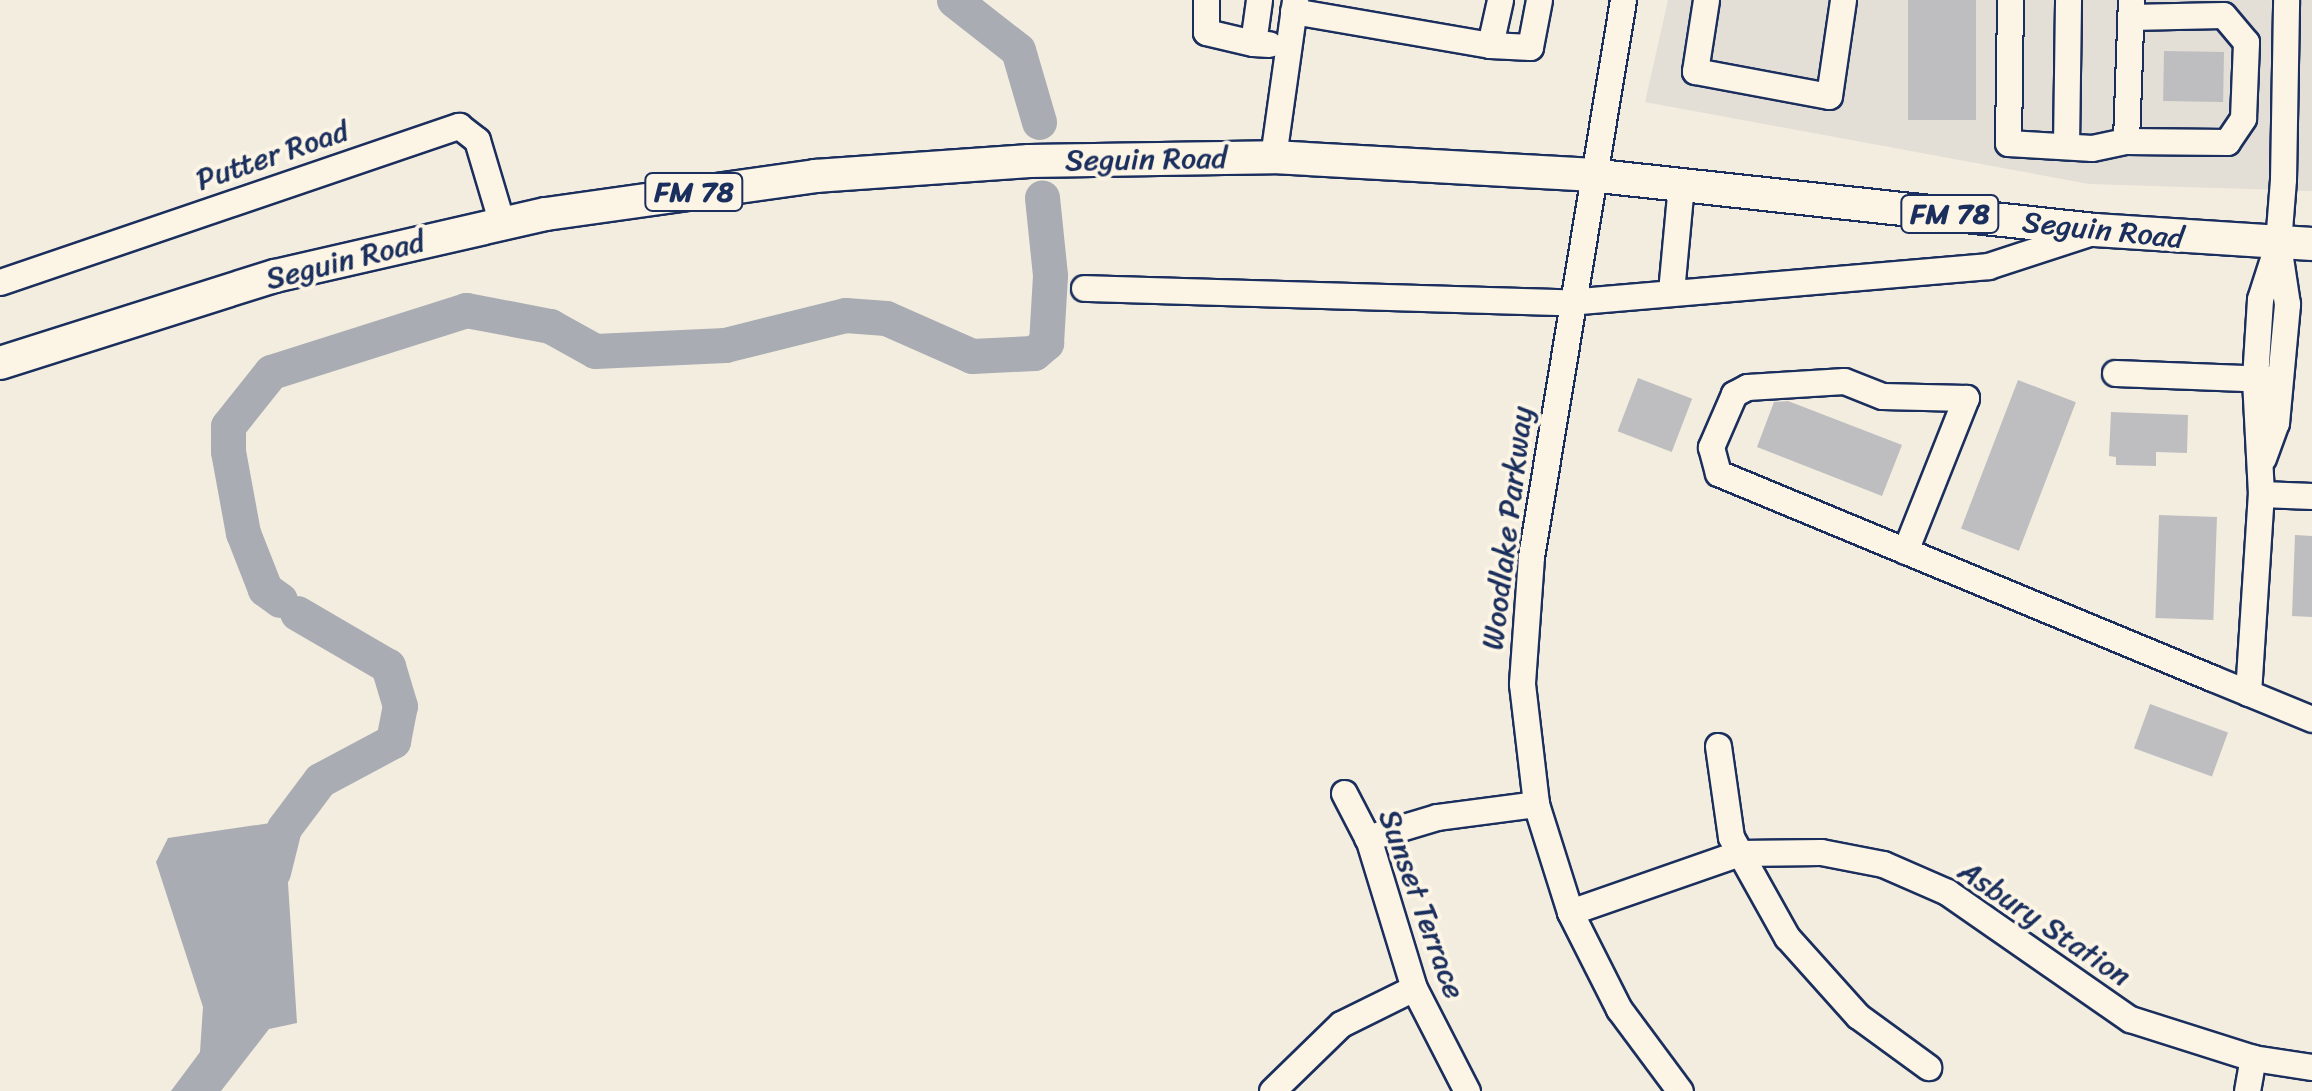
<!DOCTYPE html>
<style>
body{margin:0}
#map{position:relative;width:2312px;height:1091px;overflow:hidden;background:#f3ede0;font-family:Sriracha,sans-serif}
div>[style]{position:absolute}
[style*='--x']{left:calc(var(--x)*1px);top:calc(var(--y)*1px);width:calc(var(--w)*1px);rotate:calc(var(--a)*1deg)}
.built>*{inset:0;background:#e3dfd6}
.water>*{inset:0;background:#a9acb3}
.river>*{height:35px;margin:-17.5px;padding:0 17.5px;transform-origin:17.5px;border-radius:17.5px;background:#a9acb3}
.building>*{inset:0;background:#bebec0;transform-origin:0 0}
.roads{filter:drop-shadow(2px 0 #1b2f5e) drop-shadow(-2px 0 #1b2f5e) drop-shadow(0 2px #1b2f5e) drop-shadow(0 -2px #1b2f5e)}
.minor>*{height:25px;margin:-12.5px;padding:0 12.5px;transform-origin:12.5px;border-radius:12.5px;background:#fcf5e5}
.major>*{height:32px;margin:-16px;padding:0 16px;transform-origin:16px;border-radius:16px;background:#fcf5e5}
span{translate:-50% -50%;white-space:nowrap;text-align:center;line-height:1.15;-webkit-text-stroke:8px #fcf5e5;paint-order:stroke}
.shield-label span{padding:2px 8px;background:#fcf5e5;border:2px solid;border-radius:8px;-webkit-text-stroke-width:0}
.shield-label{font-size:28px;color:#1b2f5e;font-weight:700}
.street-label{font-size:30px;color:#1b2f5e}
</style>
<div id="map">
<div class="built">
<div style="clip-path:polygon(1668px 0,2312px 0,2312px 191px,2089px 184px,1645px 102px)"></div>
</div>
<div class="water">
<div style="clip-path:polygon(284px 821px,297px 1023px,269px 1029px,221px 1091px,171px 1091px,200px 1052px,203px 1007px,156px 862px,168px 838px)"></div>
</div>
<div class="river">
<div style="--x:954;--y:0;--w:81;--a:38"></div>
<div style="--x:1018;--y:50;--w:75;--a:73.7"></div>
<div style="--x:280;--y:600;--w:19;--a:-144"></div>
<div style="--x:265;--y:589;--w:60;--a:-111.4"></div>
<div style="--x:243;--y:533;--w:83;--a:-100.4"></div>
<div style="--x:228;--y:451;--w:25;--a:-90"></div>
<div style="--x:228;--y:426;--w:69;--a:-51.5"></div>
<div style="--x:271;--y:372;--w:205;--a:-17.6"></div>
<div style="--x:466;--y:310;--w:86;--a:10.8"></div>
<div style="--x:550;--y:326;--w:51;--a:29.1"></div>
<div style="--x:595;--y:351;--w:130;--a:-2.6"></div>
<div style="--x:725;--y:345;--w:124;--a:-14"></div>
<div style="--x:845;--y:315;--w:41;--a:4.2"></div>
<div style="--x:886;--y:318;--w:94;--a:23.8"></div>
<div style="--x:972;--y:356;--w:62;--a:-2.8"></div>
<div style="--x:1034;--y:353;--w:16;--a:-40"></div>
<div style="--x:1046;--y:343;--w:68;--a:-86.6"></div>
<div style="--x:1050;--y:275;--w:78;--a:-95.9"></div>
<div style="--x:273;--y:872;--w:45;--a:-76"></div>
<div style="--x:284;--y:828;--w:60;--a:-53.1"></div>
<div style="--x:320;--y:780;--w:83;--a:-28.1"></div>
<div style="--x:393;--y:741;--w:36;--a:-79"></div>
<div style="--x:400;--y:706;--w:42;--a:-106.7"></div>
<div style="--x:388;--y:666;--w:105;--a:-149.8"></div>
</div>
<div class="building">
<div style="left:1908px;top:0;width:68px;height:120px"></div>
<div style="left:2164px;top:51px;width:60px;height:50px;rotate:1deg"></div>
<div style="left:1638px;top:378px;width:58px;height:57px;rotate:21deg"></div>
<div style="left:2018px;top:380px;width:62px;height:159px;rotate:21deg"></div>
<div style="clip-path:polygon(1788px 401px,1902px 445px,1882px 496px,1757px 447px,1774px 402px)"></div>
<div style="clip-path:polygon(2111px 412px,2188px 415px,2187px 453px,2156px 452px,2156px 466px,2116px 465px,2116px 457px,2109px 456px)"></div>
<div style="left:2159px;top:515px;width:58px;height:103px;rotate:2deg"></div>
<div style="clip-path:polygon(2295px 535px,2312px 536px,2312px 617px,2292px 616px)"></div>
<div style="left:2150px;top:704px;width:83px;height:47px;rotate:20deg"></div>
</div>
<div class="roads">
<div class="minor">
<div style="--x:1206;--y:0;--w:32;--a:90"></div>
<div style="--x:1206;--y:32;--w:48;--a:13.2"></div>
<div style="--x:1259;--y:0;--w:43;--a:97.9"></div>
<div style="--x:1253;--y:43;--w:16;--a:4"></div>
<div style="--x:1623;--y:0;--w:565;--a:99.38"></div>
<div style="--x:1531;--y:557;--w:127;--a:94.1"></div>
<div style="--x:1522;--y:684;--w:121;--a:83.3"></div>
<div style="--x:1536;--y:804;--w:113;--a:72.5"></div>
<div style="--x:1570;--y:912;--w:109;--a:63.2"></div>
<div style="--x:1619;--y:1009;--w:102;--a:53.4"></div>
<div style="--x:1706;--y:0;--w:72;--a:98.8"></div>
<div style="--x:1695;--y:71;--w:136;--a:10.6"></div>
<div style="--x:1829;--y:96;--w:97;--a:-81.7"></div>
<div style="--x:2010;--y:0;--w:143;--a:90.8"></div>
<div style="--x:2008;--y:143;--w:84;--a:3.4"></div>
<div style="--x:2092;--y:148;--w:35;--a:-12"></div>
<div style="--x:2126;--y:141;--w:141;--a:-88"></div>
<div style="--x:1293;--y:11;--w:200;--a:9.8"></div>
<div style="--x:1490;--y:45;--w:46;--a:-77.5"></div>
<div style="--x:1490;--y:45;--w:40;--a:2.9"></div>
<div style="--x:1530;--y:47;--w:48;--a:-79.2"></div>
<div style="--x:2126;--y:141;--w:101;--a:0.6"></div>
<div style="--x:2227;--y:142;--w:29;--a:-56"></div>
<div style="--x:2243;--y:118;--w:76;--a:-87.7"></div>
<div style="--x:2246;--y:42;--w:35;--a:-130"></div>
<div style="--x:2223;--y:15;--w:93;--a:178.8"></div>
<div style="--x:2066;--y:146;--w:146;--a:-89.2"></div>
<div style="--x:1273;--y:157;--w:159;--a:-82"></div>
<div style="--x:0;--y:282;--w:485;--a:-18.8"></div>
<div style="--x:459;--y:126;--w:23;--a:38"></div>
<div style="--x:477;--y:140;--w:88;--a:73.4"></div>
<div style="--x:1084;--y:288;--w:485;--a:1.7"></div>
<div style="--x:1569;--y:302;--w:421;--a:-4.9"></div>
<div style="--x:1988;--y:266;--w:109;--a:-18.1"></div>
<div style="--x:1671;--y:292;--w:107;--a:-84.7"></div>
<div style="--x:2115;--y:373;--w:155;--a:2.2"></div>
<div style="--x:2263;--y:458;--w:37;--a:-70"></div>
<div style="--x:2276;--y:423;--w:120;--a:-84.7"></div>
<div style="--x:2287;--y:304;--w:54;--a:-98.6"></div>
<div style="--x:2261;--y:494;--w:115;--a:-93"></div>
<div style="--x:2255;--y:379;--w:80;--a:-86.4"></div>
<div style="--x:2260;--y:299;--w:59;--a:-72.2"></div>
<div style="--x:2278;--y:243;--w:64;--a:-85.5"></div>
<div style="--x:2283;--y:179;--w:179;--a:-89"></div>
<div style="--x:1905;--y:551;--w:165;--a:-68.3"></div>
<div style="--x:1966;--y:398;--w:84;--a:-178.6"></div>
<div style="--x:1882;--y:396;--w:41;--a:-158.5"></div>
<div style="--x:1844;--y:381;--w:97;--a:176.5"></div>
<div style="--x:1747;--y:387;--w:15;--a:152"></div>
<div style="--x:1734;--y:394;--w:58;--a:113.5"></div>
<div style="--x:1711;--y:447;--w:27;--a:75"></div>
<div style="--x:1718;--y:473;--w:535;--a:22.54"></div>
<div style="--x:2212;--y:678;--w:108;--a:22.3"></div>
<div style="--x:2248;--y:693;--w:199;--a:-86.3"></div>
<div style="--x:2261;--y:494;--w:51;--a:2.2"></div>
<div style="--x:1718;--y:746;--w:92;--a:81.9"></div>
<div style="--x:1731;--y:837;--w:115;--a:60.8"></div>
<div style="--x:1787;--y:937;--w:106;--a:48.1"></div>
<div style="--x:1858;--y:1016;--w:87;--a:36.1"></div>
<div style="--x:1344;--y:793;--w:54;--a:62.5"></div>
<div style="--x:1369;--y:841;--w:154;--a:73"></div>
<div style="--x:1414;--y:988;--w:116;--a:62.8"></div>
<div style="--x:1367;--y:838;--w:73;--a:-16.7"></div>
<div style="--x:1437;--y:817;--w:100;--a:-7.5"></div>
<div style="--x:1570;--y:912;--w:179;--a:-19.2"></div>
<div style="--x:1739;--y:853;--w:82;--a:-0.7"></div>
<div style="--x:1821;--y:852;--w:63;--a:11"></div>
<div style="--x:1883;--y:864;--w:70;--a:23.6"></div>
<div style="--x:1947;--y:892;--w:223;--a:34.8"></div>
<div style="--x:2130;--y:1019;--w:129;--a:17.6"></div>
<div style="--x:2253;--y:1058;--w:60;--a:8.7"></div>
<div style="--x:1272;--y:1091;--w:96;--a:-44.2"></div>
<div style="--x:1341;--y:1024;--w:81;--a:-26.3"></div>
<div style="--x:2247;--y:1091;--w:34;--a:-80"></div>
</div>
<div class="major">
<div style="--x:0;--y:363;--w:288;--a:-17.6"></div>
<div style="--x:275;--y:276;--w:278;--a:-12.9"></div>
<div style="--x:546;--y:214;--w:272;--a:-8"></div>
<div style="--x:815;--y:176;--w:215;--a:-4"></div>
<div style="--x:1029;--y:161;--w:244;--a:-0.9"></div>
<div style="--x:1273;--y:157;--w:318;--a:3.2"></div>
<div style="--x:1590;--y:175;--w:508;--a:6.22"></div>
<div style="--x:2095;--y:230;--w:217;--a:3.7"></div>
</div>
</div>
<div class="shield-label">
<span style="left:694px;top:192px">FM 78</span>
<span style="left:1950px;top:214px">FM 78</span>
</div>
<div class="street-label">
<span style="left:272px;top:155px;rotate:-19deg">Putter Road</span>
<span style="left:1146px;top:159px;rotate:-1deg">Seguin Road</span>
<span style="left:2103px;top:230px;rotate:6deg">Seguin Road</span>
<span style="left:345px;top:260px;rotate:-14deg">Seguin Road</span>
<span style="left:1507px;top:528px;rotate:-83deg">Woodlake Parkway</span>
<span style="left:1422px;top:904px;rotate:70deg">Sunset Terrace</span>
<span style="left:2045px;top:923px;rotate:34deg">Asbury Station</span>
</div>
</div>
